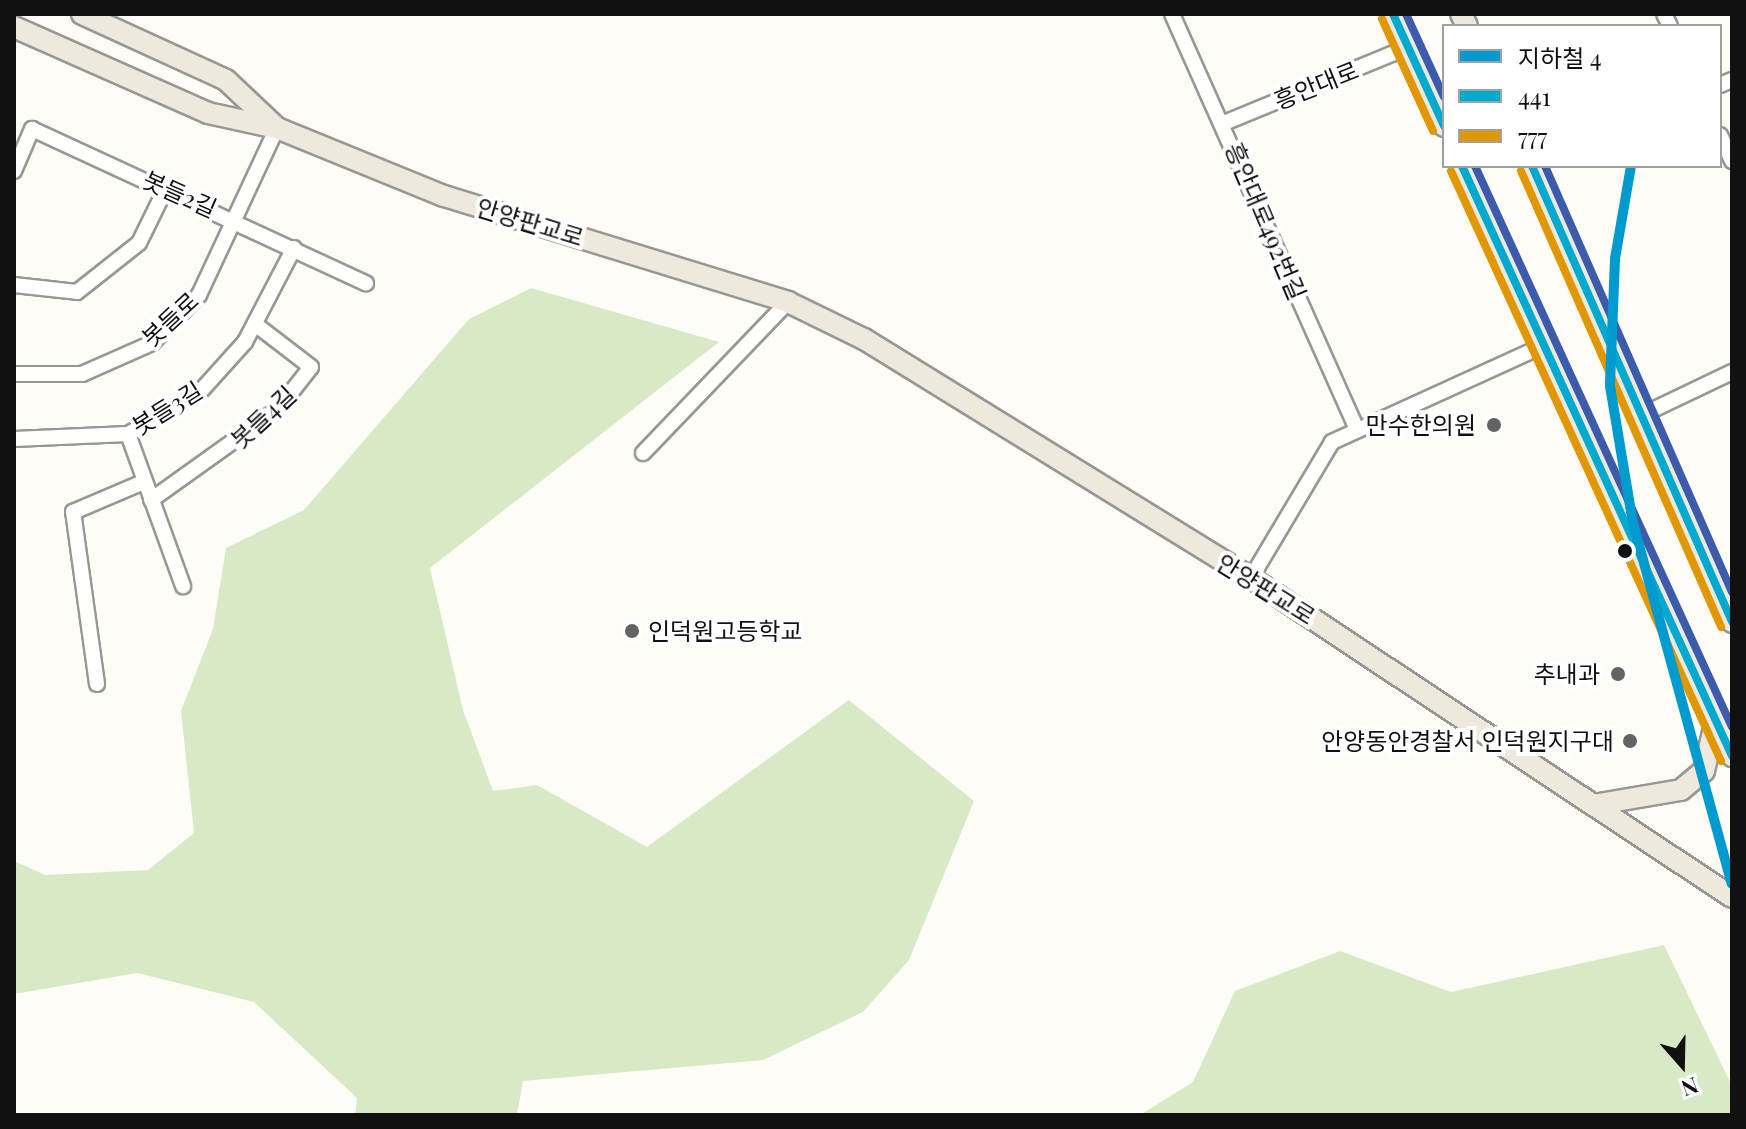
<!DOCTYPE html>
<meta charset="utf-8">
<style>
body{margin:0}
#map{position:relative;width:1746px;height:1129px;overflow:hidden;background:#fdfcf7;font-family:"Playfair Display","Noto Sans KR",serif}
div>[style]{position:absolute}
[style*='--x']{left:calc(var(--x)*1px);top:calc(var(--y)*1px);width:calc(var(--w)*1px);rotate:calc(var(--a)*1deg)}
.forest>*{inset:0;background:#d8eac5}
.roads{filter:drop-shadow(2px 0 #979795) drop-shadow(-2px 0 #979795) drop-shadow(0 2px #979795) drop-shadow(0 -2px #979795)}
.minor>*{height:14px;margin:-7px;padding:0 7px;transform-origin:7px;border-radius:7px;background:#fffffe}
.primary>*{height:20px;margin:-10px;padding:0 10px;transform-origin:10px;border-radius:10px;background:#ede9dc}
.bus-1>*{height:8px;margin:-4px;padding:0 4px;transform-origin:4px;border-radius:4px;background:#00a9ce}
.bus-2>*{height:8px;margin:-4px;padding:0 4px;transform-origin:4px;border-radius:4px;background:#e09702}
.bus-3>*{height:8px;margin:-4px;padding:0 4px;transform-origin:4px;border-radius:4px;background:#3d5bab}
.metro-1>*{height:10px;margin:-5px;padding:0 5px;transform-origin:5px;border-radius:5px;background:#009bce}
.dots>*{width:22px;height:22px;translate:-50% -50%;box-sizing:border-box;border:4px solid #fff;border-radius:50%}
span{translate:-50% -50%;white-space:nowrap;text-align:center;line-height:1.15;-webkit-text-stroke:8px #fff;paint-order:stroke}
.street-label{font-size:24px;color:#111}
.poi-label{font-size:24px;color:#111}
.right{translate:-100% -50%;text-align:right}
.left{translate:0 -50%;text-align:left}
.frame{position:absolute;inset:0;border:16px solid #111;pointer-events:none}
.legend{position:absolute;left:1442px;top:24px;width:280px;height:144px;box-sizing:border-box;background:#fff;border:2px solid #a0a0a0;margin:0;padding:10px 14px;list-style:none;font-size:24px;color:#111}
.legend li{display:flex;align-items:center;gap:16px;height:40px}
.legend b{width:40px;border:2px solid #a0a0a0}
.north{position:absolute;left:1642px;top:1025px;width:80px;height:80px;-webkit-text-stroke:6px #fff;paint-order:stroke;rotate:160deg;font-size:22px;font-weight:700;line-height:32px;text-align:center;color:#111}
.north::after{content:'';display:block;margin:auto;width:28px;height:36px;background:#111;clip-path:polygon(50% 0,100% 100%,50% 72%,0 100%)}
</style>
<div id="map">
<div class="forest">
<div style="clip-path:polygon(531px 288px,719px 342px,430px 568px,463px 710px,493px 791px,537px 785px,647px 847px,849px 700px,974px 801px,909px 960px,863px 1012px,763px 1060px,523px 1081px,517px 1115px,355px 1115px,357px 1098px,254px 1002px,137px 973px,14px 994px,14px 861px,45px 875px,148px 870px,194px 833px,181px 711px,213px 629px,226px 548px,304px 510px,469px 319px)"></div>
<div style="clip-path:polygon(1664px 945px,1732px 1086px,1732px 1115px,1140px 1115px,1193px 1082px,1235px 991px,1340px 951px,1451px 992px)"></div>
</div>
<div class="roads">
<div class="minor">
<div style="--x:1172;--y:14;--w:454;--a:66"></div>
<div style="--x:1664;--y:14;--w:13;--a:63"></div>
<div style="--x:1720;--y:85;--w:13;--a:-23"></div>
<div style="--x:1224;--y:123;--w:199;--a:-22.4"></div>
<div style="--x:1720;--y:135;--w:29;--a:65"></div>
<div style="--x:14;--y:171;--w:46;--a:-66.8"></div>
<div style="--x:32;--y:129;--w:368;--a:24.8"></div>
<div style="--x:14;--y:285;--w:63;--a:6.3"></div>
<div style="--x:77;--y:292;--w:79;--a:-38.3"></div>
<div style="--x:139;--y:243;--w:61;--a:-63.9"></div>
<div style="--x:14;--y:374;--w:68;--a:0"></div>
<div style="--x:82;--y:374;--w:77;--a:-23.9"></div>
<div style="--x:152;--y:343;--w:67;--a:-45.6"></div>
<div style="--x:199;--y:295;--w:184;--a:-65"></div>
<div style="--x:1642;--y:415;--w:100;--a:-25.5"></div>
<div style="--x:128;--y:434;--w:162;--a:70.1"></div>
<div style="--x:14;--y:439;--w:114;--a:-2.5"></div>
<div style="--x:128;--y:434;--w:82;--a:-30"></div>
<div style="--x:199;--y:393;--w:69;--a:-48"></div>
<div style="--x:245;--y:342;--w:106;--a:-62.5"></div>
<div style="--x:643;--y:453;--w:209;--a:-46.2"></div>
<div style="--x:151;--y:500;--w:156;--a:-35.6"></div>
<div style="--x:278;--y:409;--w:53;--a:-51.8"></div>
<div style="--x:311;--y:367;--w:71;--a:-142.5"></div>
<div style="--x:1251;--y:578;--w:158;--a:-59.2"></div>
<div style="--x:1332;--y:442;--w:236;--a:-24.5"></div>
<div style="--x:97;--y:684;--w:174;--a:-97.9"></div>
<div style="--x:73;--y:512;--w:74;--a:-23.1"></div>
</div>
<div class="primary">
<div style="--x:82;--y:14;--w:158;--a:24.6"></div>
<div style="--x:226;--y:80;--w:70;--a:43.3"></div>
<div style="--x:1393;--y:14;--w:123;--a:65.5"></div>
<div style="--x:1461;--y:14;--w:13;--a:63"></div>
<div style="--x:14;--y:27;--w:212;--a:23.9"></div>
<div style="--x:208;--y:113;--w:71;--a:12.3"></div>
<div style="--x:277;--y:128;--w:180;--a:22.2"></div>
<div style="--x:444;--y:196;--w:360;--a:17.1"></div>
<div style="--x:788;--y:302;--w:85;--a:26"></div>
<div style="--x:864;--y:339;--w:455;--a:31.7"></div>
<div style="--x:1251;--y:578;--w:577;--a:33.55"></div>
<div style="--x:1462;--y:166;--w:649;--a:65.41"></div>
<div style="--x:1532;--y:166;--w:498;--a:66.3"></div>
<div style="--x:1593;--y:805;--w:89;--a:-9.7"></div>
<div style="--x:1681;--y:790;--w:30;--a:-40"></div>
<div style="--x:1704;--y:771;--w:53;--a:-77"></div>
</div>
</div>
<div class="bus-1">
<div style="--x:1393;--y:14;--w:123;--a:65.5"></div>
<div style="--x:1462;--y:166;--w:649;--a:65.41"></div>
<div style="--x:1532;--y:166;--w:498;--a:66.3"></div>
</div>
<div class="bus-2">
<div style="--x:1382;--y:19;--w:123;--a:65.5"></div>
<div style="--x:1451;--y:171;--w:649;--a:65.41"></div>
<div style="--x:1521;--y:171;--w:498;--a:66.3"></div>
</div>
<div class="bus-3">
<div style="--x:1406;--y:14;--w:91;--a:65.4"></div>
<div style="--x:1475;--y:166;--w:617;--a:65.39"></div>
<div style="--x:1545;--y:166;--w:465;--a:66.3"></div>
</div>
<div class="metro-1">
<div style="--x:1631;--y:166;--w:94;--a:99.8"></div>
<div style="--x:1615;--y:259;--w:127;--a:92.3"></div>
<div style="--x:1610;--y:386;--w:139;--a:80.5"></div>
<div style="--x:1633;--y:523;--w:374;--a:74.7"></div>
</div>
<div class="dots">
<div style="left:1494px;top:425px;background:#646362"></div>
<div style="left:1625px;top:551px;background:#111"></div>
<div style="left:632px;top:631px;background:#646362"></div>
<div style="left:1618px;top:674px;background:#646362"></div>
<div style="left:1630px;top:741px;background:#646362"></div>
</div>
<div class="street-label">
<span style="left:1316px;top:85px;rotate:-22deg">흥안대로</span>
<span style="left:180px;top:194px;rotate:24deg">봇들2길</span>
<span style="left:1266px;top:221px;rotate:67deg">흥안대로492번길</span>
<span style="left:530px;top:222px;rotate:17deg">안양판교로</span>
<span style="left:170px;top:319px;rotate:-43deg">봇들로</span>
<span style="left:167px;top:408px;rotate:-32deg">봇들3길</span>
<span style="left:263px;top:417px;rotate:-43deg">봇들4길</span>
<span style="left:1266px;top:589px;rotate:32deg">안양판교로</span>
</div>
<div class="poi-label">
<span class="right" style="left:1476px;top:425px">만수한의원</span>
<span class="left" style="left:648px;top:631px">인덕원고등학교</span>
<span class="right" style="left:1600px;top:674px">추내과</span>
<span class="right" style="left:1614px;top:741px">안양동안경찰서 인덕원지구대</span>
</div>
<div class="frame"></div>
<ul class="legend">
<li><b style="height:10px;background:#009bce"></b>지하철 4</li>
<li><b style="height:10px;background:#00a9ce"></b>441</li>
<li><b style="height:10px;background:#e09702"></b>777</li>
</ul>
<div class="north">N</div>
</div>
